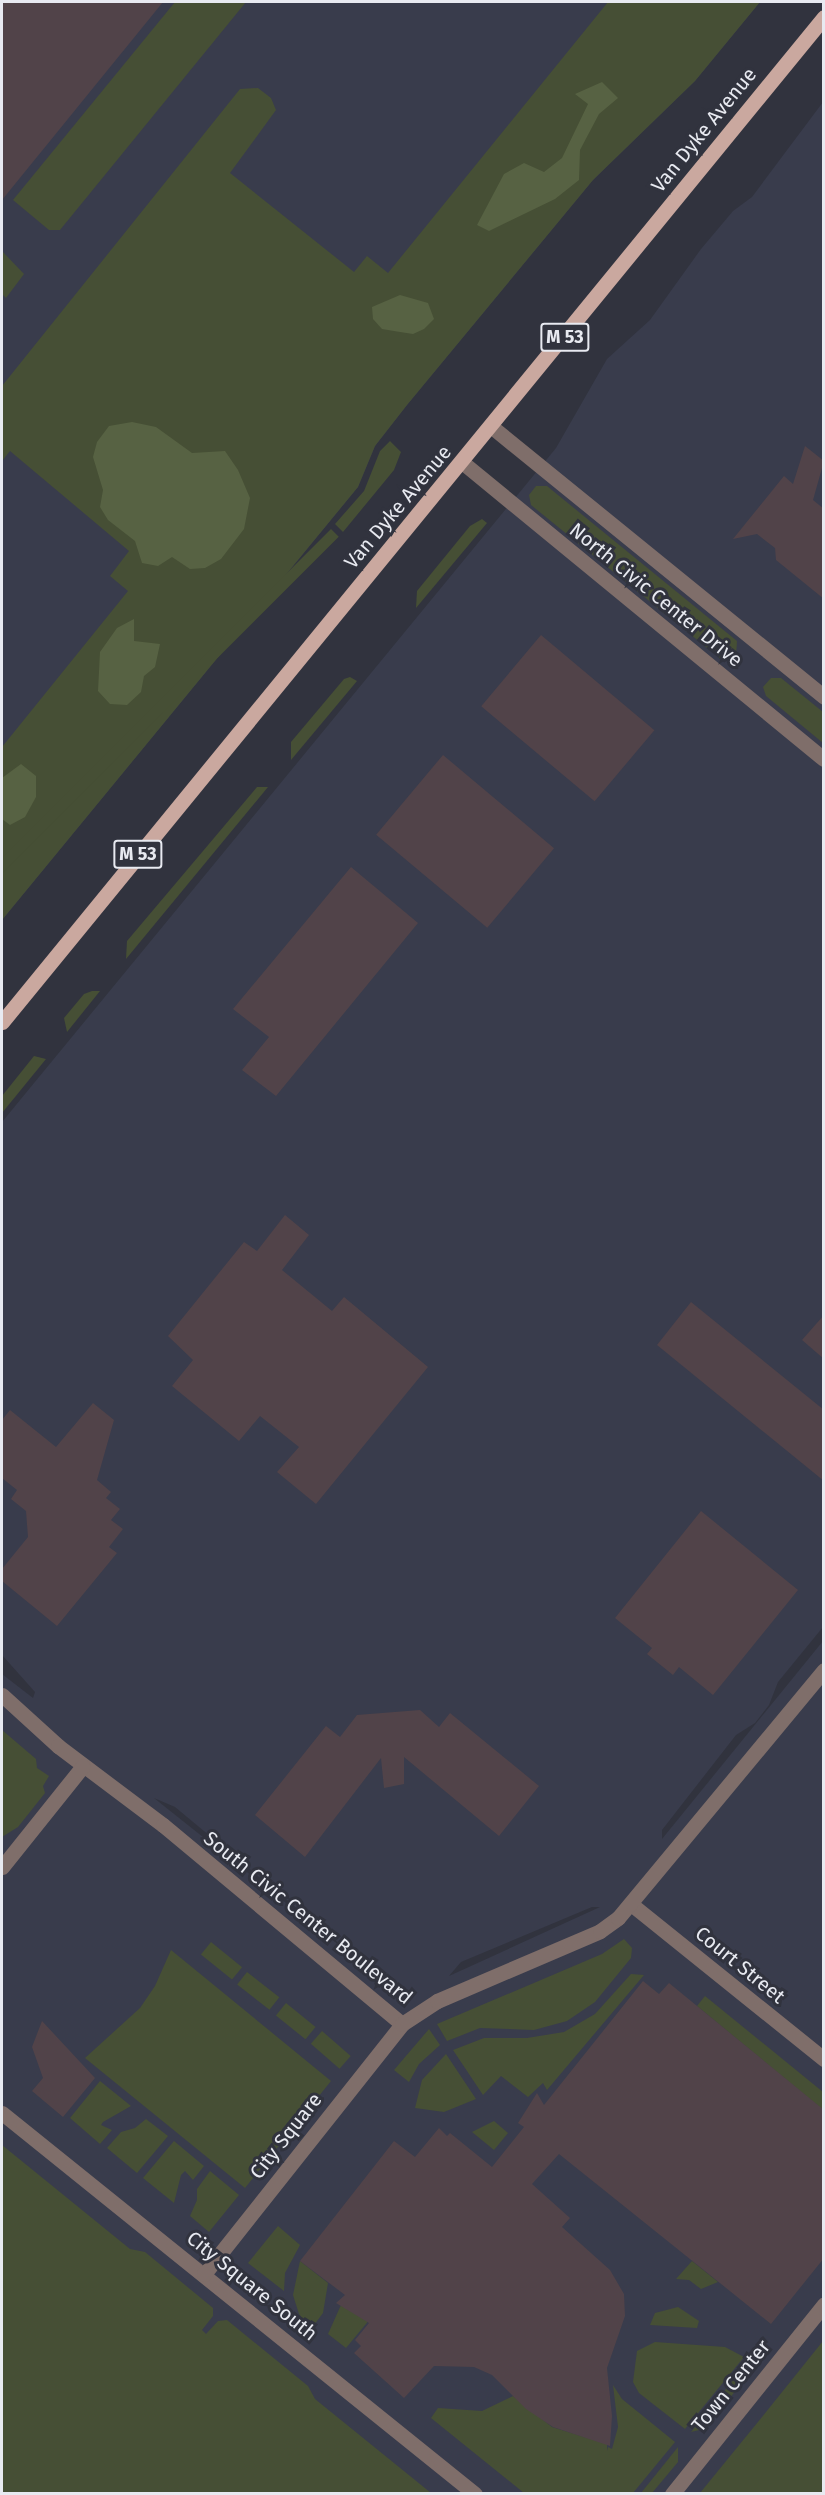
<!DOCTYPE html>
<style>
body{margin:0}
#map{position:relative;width:825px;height:2495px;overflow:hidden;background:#31333e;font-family:"Fira Sans",sans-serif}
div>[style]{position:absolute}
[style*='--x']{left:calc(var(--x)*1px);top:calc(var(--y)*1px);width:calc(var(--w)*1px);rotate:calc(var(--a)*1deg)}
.built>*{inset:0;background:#393c4c}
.green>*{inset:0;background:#464f35;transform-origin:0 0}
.forest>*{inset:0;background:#576243}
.building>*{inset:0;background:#514349;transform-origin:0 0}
.minor>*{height:15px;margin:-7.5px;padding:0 7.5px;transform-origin:7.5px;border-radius:7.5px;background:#7f6e6a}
.major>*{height:15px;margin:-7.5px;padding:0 7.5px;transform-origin:7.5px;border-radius:7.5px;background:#caa89f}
span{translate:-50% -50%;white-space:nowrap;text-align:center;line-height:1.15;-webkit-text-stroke:6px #31333e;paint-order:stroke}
.shield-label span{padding:2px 4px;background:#31333e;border:2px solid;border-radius:4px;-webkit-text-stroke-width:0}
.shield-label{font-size:18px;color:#e8eaf1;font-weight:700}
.street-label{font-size:20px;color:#e8eaf1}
.frame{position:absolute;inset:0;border:3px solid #e8eaf1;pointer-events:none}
</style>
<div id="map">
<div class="built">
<div style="clip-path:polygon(2px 2px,760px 2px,695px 81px,593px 180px,407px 405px,375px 446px,358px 487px,2px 920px)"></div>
<div style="clip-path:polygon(evenodd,823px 102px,823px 1627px,778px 1682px,769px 1705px,755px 1723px,736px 1735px,662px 1830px,662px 1839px,823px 1641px,823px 2493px,2px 2493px,2px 1674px,33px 1698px,35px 1692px,2px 1655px,2px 1122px,556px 448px,607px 359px,650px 320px,701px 249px,733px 211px,752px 197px,823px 102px,154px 1798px,175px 1807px,370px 1969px,369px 1969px,154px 1798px,823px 102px,592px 1907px,600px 1907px,449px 1976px,461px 1962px,592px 1907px)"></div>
</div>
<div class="green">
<div style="clip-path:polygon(175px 2px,246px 2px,60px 230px,49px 230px,13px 200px)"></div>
<div style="clip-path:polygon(608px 2px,760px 2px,695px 81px,593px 180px,407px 405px,375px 446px,358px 487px,2px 920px,2px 747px,128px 591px,110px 576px,129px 551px,10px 451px,2px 461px,2px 386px,240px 89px,258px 88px,271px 98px,276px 110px,230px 173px,354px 272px,367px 256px,388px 273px)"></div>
<div style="clip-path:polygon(2px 251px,24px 274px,6px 298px,2px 294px)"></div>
<div style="clip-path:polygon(390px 441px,401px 452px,394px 470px,343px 532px,335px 524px,364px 491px,380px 451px)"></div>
<div style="clip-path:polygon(536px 486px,547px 486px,737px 641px,736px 656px,722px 660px,531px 505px,529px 495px)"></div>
<div style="clip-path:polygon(482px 519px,487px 523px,416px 608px,417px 591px,470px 526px)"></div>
<div style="left:331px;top:529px;width:11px;height:518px;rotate:45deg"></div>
<div style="clip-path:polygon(350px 677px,357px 681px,291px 760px,291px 742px,344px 679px)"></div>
<div style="clip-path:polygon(771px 678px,781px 678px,823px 712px,823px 743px,766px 696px,763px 687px)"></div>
<div style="clip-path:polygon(257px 787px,268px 787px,126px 959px,127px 941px)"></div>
<div style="clip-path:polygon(92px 991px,100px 991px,67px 1032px,64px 1018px,84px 994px)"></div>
<div style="clip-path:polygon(34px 1056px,46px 1059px,2px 1113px,2px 1096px)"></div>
<div style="clip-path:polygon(2px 1730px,36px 1759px,37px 1768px,49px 1776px,43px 1786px,45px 1793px,18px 1827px,2px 1837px)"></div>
<div style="clip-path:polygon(624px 1939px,632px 1948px,631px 1958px,595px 2002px,567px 2021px,534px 2030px,480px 2028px,447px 2041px,437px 2024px,602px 1954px)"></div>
<div style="left:211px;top:1942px;width:40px;height:16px;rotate:39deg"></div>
<div style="clip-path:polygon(171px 1950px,331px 2081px,245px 2188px,85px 2058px,140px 2008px,155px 1986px)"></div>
<div style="left:247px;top:1972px;width:41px;height:16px;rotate:38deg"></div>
<div style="clip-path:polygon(631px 1974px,644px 1975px,547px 2090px,543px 2083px,528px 2097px,501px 2076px,483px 2095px,453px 2050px,484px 2038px,527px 2038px,564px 2032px,595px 2014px)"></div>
<div style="clip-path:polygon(705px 1996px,823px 2092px,823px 2110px,697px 2006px)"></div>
<div style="left:286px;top:2003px;width:38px;height:16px;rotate:39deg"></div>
<div style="clip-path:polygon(429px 2029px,440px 2045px,419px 2064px,409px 2082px,394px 2070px)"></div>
<div style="left:322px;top:2031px;width:38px;height:17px;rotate:41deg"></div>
<div style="clip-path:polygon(446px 2054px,476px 2099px,444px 2112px,415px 2108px,422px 2080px)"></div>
<div style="clip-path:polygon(100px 2081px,131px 2106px,103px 2122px,101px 2125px,112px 2130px,100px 2144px,70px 2118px)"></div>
<div style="clip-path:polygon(146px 2119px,168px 2136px,137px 2173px,107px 2148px,121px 2132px,135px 2128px)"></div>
<div style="clip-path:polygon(494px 2121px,508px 2133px,494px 2150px,472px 2132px)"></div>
<div style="clip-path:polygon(174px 2141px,204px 2166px,193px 2180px,185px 2171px,181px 2175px,174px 2203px,143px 2178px)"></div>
<div style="clip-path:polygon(2px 2145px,130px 2249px,145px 2252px,213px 2308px,213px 2316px,202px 2330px,206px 2334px,218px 2321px,227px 2320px,308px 2386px,315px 2399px,431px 2493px,2px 2493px)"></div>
<div style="clip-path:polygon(210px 2171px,239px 2195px,209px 2232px,190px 2216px,197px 2200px,197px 2189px)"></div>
<div style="clip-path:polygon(278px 2226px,300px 2245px,285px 2273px,284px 2291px,248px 2263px)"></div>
<div style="clip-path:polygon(300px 2261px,328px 2283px,323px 2313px,311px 2329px,299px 2314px,293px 2295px)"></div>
<div style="clip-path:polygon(692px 2261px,718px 2282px,701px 2289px,689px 2280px,676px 2279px)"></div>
<div style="clip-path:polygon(341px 2305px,370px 2319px,346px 2348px,328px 2334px)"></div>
<div style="clip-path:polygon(678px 2307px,699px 2321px,697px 2328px,650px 2325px,655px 2313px)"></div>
<div style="clip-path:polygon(823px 2341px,823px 2493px,700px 2493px,762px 2417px)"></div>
<div style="clip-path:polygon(655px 2342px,725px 2347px,744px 2357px,685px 2429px,639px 2393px,633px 2382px,637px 2351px)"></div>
<div style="clip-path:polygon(748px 2362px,747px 2377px,704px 2429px,691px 2432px)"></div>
<div style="clip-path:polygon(613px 2385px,622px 2399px,675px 2442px,633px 2493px,524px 2493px,431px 2418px,438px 2408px,482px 2411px,513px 2396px,552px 2427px,607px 2444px,607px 2451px,608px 2447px,612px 2449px,618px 2427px)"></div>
<div style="clip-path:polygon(678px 2447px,678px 2462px,652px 2493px,641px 2493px)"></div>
</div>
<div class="forest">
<div style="clip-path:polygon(602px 82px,618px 98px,599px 114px,580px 150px,579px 180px,555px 199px,489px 231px,477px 225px,504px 174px,524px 163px,544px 172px,562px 158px,588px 104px,575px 94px)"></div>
<div style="clip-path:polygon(400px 295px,428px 303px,434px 319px,424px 329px,413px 334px,400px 332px,382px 329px,373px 319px,372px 307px)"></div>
<div style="clip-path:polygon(132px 422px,156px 427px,192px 453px,225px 451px,238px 470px,250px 498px,244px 529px,221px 559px,205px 568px,190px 569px,172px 557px,158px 566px,142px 563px,135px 541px,108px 520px,100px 507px,103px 490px,93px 457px,97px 442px,109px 426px)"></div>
<div style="clip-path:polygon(134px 619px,134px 641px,160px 644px,155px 667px,144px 676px,141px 692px,127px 705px,110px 704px,98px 691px,100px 652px,117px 628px)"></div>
<div style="clip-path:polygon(21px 764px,36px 776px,36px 797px,25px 817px,10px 825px,2px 819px,2px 778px)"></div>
</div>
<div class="building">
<div style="clip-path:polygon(2px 2px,163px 2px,2px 200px)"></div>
<div style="clip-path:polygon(805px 446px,824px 461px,813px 500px,824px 509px,824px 599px,776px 560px,775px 548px,757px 534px,733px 539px,784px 476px,793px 484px)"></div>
<div style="left:541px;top:635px;width:148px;height:93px;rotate:40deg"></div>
<div style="left:443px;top:755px;width:145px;height:104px;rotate:40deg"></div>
<div style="clip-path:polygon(351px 867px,418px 923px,276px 1096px,242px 1070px,269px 1037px,233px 1009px)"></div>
<div style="clip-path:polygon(285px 1215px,309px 1235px,282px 1270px,332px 1311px,344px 1297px,428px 1367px,316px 1504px,277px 1472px,299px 1447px,260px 1416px,239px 1441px,172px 1386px,193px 1360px,168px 1336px,244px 1242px,257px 1251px)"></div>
<div style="clip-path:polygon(691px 1302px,824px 1410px,824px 1481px,657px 1345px)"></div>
<div style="clip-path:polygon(824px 1315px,824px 1359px,802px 1340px)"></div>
<div style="clip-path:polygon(93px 1403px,114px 1420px,97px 1480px,111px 1492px,106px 1498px,120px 1509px,111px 1520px,123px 1529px,109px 1547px,117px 1553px,57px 1626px,2px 1581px,2px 1569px,28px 1537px,26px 1511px,11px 1499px,17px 1490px,2px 1478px,2px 1420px,10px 1410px,56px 1447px)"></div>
<div style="clip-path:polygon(701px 1511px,798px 1590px,713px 1695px,679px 1667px,673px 1675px,647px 1654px,652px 1648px,615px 1618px)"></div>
<div style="clip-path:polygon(420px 1710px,439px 1727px,450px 1713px,539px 1786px,499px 1836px,404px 1757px,404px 1784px,384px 1788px,381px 1758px,305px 1857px,255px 1815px,326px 1726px,340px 1737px,357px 1715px)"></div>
<div style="clip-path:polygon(643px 1981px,659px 1994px,669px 1983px,824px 2110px,824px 2258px,771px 2324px,559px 2154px,532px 2184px,570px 2218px,562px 2227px,610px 2270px,624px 2294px,625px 2316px,607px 2368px,612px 2416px,610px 2446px,553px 2427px,526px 2409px,492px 2375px,474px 2367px,434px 2366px,404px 2398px,354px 2353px,361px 2346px,355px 2340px,369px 2323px,336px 2303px,345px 2295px,300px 2261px,394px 2141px,415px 2157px,439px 2128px,447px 2136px,450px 2133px,492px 2167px,524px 2127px,518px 2123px,537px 2093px,544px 2105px)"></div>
<div style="clip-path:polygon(42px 2021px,95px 2078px,63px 2117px,32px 2091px,43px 2078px,32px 2047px)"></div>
</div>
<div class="minor">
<div style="--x:492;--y:427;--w:428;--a:39.1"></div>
<div style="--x:462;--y:462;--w:468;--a:39.4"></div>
<div style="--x:2;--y:1695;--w:76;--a:42.3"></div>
<div style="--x:58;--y:1746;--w:131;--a:37"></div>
<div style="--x:163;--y:1825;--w:311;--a:39.8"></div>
<div style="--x:2;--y:1867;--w:129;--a:-51.3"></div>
<div style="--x:631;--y:1904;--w:248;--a:38.8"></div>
<div style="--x:2;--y:2113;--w:607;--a:38.85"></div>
<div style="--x:204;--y:2274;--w:319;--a:-51.6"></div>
<div style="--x:402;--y:2024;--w:42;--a:-33.3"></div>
<div style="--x:437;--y:2001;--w:177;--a:-23.2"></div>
<div style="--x:600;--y:1931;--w:22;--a:-36"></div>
<div style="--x:618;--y:1918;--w:322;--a:-50.3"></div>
<div style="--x:672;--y:2494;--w:243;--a:-51.3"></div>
</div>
<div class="major">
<div style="--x:2;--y:1022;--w:1298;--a:-50.72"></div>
</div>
<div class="shield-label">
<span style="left:565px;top:337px">M 53</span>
<span style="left:138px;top:854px">M 53</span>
</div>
<div class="street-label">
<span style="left:704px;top:130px;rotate:-51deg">Van Dyke Avenue</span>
<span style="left:398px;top:507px;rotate:-50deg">Van Dyke Avenue</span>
<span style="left:656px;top:595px;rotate:39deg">North Civic Center Drive</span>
<span style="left:308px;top:1918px;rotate:39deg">South Civic Center Boulevard</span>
<span style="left:740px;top:1965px;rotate:39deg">Court Street</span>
<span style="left:286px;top:2136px;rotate:-52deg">City Square</span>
<span style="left:252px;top:2286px;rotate:39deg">City Square South</span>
<span style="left:731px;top:2386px;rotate:-51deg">Town Center</span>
</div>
<div class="frame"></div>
</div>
